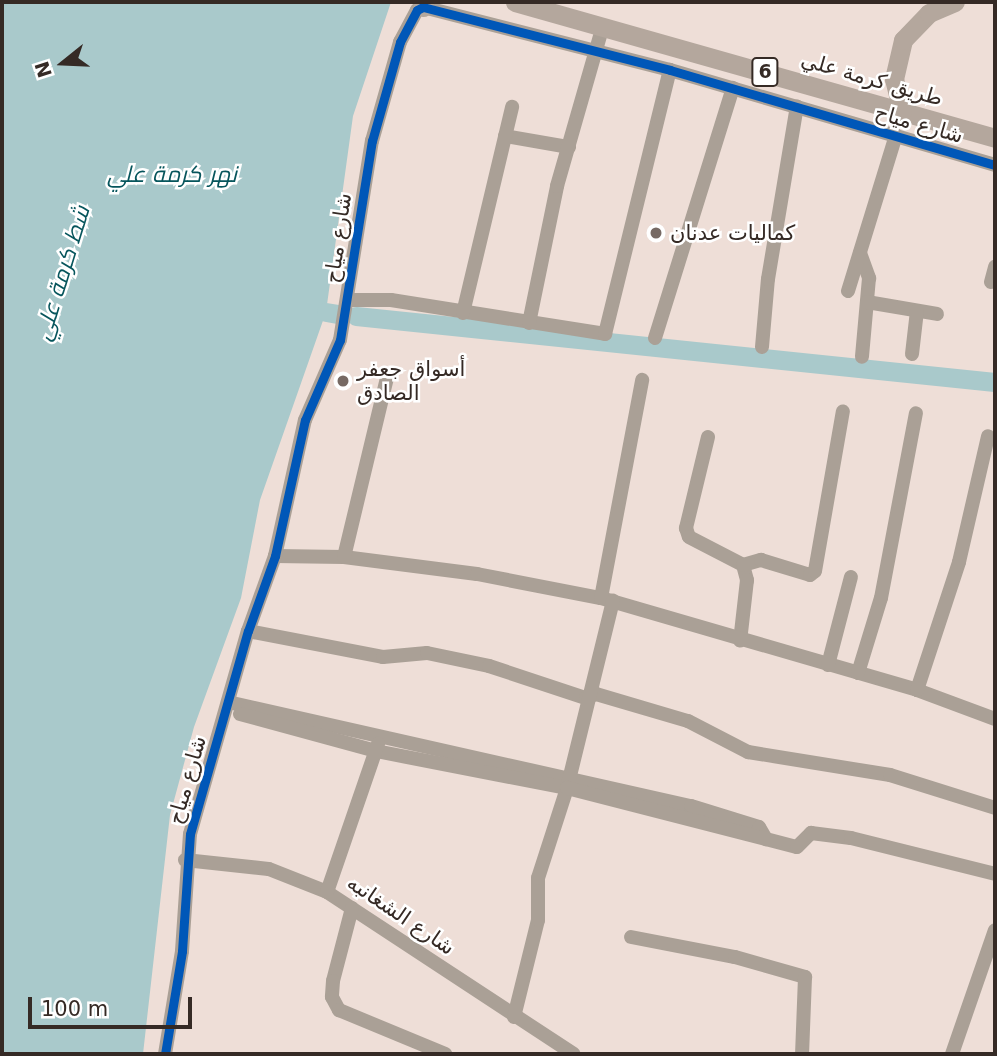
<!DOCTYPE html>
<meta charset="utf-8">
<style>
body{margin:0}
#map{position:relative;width:997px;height:1056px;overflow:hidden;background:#eeded7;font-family:"DejaVu Sans",Cairo,sans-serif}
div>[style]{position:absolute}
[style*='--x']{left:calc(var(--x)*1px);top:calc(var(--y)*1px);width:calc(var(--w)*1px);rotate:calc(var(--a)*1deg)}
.water>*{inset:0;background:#a9c9cb}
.river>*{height:19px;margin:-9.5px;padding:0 9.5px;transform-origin:9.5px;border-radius:9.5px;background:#a9c9cb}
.minor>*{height:14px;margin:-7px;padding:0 7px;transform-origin:7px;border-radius:7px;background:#aaa096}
.highway>*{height:19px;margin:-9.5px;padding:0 9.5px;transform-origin:9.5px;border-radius:9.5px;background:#b4a79d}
.cycleway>*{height:9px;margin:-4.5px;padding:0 4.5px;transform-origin:4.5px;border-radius:4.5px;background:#0057b8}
.dots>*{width:19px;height:19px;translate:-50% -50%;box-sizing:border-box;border:4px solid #fff;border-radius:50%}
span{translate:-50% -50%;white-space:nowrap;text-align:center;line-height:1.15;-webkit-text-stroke:5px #fff;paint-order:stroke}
.shield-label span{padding:2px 5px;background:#fff;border:2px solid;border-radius:5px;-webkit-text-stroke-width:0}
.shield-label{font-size:19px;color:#352a25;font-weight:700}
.street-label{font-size:21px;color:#352a25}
.poi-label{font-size:21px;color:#352a25}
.left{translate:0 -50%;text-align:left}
.water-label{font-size:23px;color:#06555c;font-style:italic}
.frame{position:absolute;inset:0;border:4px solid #352a25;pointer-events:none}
.north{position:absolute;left:28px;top:28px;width:70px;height:70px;-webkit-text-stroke:5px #fff;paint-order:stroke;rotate:252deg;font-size:19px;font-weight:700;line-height:28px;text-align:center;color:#352a25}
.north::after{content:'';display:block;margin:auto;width:24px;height:32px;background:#352a25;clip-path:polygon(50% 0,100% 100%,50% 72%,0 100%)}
.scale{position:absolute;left:28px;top:997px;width:164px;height:32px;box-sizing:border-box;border:4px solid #352a25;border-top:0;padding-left:9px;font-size:21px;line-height:24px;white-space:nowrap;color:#352a25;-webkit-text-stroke:5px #fff;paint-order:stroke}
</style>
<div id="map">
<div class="water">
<div style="clip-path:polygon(2px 2px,391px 2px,353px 116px,326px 312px,260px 500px,241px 598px,194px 727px,170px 815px,143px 1054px,2px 1054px)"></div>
</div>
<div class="river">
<div style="--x:326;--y:312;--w:11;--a:10"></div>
<div style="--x:356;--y:316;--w:642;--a:5.9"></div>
</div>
<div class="minor">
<div style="--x:505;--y:136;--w:65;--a:9.8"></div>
<div style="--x:860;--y:253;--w:27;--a:70"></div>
<div style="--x:869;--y:278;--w:79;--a:95.1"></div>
<div style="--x:991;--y:282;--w:16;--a:-75"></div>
<div style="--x:848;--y:291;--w:163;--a:-72.9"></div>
<div style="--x:347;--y:300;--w:44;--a:0"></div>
<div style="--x:391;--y:300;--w:217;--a:9"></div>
<div style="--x:605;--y:334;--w:272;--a:-76.2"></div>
<div style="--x:867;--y:302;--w:71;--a:9.7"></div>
<div style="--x:463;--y:313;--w:212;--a:-76.6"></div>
<div style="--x:529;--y:323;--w:140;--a:-78.4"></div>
<div style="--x:557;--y:186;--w:166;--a:-74"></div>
<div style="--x:655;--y:338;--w:262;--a:-72.7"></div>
<div style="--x:762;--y:347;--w:68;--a:-85"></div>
<div style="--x:768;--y:279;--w:175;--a:-80.5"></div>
<div style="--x:912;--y:354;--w:43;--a:-83.4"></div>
<div style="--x:708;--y:437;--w:94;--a:103.6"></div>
<div style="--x:686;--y:528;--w:9;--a:72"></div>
<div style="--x:689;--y:537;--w:61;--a:27.4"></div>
<div style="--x:743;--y:565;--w:16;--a:75"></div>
<div style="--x:747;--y:580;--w:61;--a:96.5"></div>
<div style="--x:275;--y:556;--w:69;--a:0.8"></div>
<div style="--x:344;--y:557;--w:134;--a:7.3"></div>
<div style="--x:477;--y:574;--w:126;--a:11"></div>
<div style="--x:601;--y:598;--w:329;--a:16.2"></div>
<div style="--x:917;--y:690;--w:83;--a:20.4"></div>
<div style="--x:344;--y:557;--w:188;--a:-76.5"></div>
<div style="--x:743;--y:565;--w:19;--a:-16"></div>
<div style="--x:761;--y:560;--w:51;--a:17"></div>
<div style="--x:810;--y:575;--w:6;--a:-39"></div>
<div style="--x:815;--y:571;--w:162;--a:-80.1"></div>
<div style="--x:601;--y:598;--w:222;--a:-79.3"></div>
<div style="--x:248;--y:631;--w:137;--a:10.9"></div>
<div style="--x:383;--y:657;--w:44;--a:-5.2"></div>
<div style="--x:427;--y:653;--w:63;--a:11.8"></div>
<div style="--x:489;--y:666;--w:102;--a:18.3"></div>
<div style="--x:586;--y:698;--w:11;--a:-22"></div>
<div style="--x:596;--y:694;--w:96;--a:16.4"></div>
<div style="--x:688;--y:721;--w:68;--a:27.3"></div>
<div style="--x:748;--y:752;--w:144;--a:9.2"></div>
<div style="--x:890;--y:775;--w:110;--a:17.4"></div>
<div style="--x:828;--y:665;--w:91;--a:-75.4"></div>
<div style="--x:858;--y:673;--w:78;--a:-73"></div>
<div style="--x:881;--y:598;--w:188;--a:-79.3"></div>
<div style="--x:917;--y:690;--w:135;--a:-71.8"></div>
<div style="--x:959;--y:562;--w:129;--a:-77"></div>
<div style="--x:228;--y:702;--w:475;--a:12.7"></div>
<div style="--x:691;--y:806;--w:71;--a:17.2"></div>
<div style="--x:759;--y:827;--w:14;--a:60"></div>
<div style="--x:240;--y:714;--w:141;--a:15.2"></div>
<div style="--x:376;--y:751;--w:195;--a:11"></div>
<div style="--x:567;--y:788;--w:193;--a:-76.2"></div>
<div style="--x:185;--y:860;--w:84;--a:6.1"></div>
<div style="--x:269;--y:869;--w:62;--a:21.6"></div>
<div style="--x:327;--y:892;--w:295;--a:33.3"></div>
<div style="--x:327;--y:892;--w:157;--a:-71"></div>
<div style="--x:352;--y:908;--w:75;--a:104.6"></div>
<div style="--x:333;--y:981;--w:16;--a:94"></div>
<div style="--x:332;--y:997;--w:15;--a:62"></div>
<div style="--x:339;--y:1010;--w:115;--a:22.5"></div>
<div style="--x:631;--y:937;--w:106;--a:10.9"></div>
<div style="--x:735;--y:957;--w:73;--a:15.9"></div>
<div style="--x:805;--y:977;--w:77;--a:92.2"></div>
<div style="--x:514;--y:1017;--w:100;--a:-76.1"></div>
<div style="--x:538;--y:920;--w:42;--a:-90"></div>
<div style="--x:538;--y:878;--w:95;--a:-72.1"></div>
<div style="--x:567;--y:788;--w:237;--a:14.4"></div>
<div style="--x:797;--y:847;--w:20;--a:-45"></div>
<div style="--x:811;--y:833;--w:40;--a:7.1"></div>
<div style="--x:851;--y:838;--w:148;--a:14"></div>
<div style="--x:165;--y:1054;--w:104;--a:-80.6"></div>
<div style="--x:182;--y:951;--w:117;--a:-86.1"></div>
<div style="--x:190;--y:834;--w:211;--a:-74.1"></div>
<div style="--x:248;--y:631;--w:80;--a:-70.2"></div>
<div style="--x:275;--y:556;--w:139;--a:-77.6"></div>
<div style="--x:305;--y:420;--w:87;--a:-66.4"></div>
<div style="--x:340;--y:340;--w:202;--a:-80.9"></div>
<div style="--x:372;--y:141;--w:103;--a:-74.2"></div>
<div style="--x:400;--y:42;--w:36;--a:-62"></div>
<div style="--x:417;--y:10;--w:7;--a:-27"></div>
<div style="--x:423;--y:7;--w:255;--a:14.3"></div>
<div style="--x:670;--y:70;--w:339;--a:16.3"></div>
<div style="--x:952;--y:1054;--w:131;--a:-70.9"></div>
</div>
<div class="highway">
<div style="--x:515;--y:2;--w:499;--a:15.8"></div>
<div style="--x:423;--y:7;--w:5;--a:-79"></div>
<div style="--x:902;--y:111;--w:33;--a:-104"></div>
<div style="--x:894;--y:79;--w:40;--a:-77"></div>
<div style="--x:903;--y:40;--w:37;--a:-46"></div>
<div style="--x:929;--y:13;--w:28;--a:-23"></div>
</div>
<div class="cycleway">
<div style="--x:165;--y:1054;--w:104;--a:-80.6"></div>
<div style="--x:182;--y:951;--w:117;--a:-86.1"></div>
<div style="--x:190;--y:834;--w:211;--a:-74.1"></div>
<div style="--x:248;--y:631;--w:80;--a:-70.2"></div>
<div style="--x:275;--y:556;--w:139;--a:-77.6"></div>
<div style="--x:305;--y:420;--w:87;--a:-66.4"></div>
<div style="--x:340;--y:340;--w:202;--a:-80.9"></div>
<div style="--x:372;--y:141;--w:103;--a:-74.2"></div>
<div style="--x:400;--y:42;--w:36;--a:-62"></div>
<div style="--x:417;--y:10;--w:7;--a:-27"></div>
<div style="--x:423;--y:7;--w:255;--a:14.3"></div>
<div style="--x:670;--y:70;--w:339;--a:16.3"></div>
</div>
<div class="dots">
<div style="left:656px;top:233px;background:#766963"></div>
<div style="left:343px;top:381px;background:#766963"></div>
</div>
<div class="shield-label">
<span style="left:765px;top:72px">6</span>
</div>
<div class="street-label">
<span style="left:872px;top:79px;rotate:16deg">طريق كرمة علي</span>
<span style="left:919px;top:124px;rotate:16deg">شارع مياح</span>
<span style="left:338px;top:238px;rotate:-82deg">شارع مياح</span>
<span style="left:187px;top:780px;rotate:-74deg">شارع مياح</span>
<span style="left:401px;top:915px;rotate:34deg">شارع الشغانبه</span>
</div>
<div class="poi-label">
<span class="left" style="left:670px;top:233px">كماليات عدنان</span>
<span class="left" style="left:357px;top:381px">أسواق جعفر<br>الصادق</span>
</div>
<div class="water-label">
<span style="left:172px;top:174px">نهر كرمة علي</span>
<span style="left:62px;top:273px;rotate:-73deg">شط كرمة علي</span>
</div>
<div class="frame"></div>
<div class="north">N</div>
<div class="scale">100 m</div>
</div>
